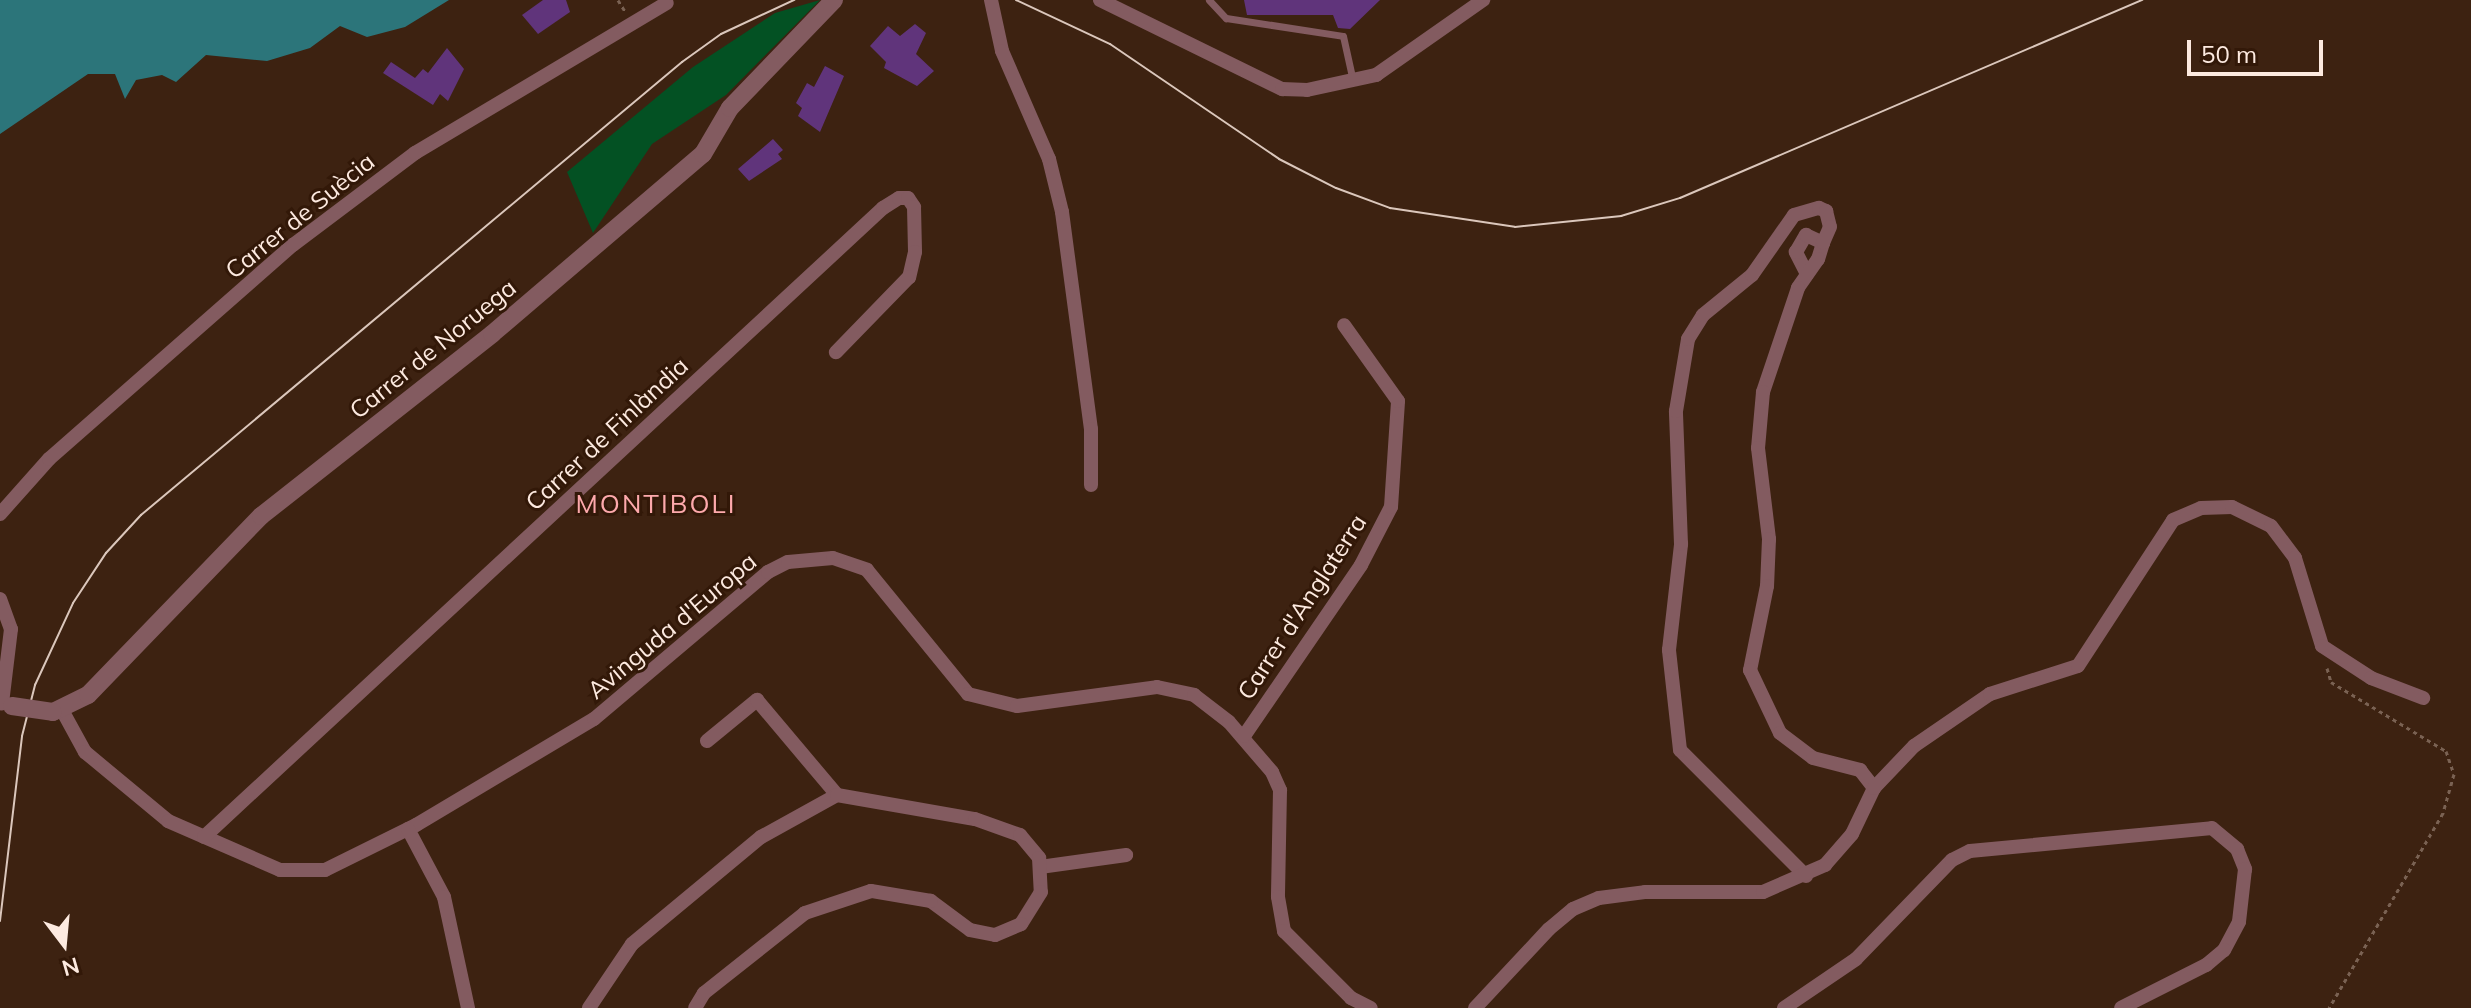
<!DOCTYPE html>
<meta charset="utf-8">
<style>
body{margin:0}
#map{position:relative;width:2471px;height:1008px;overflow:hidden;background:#3d2211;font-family:Mulish,sans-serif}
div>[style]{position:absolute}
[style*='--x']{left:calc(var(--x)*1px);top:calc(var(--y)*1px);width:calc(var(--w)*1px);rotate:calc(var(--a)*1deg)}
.green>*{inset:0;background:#035123}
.water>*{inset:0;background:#2c757a}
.building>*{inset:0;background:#60347b}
.path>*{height:3px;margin-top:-1.5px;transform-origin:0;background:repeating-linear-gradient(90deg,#7a6253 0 4px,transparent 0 8px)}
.service>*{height:7px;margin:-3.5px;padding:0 3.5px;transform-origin:3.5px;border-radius:3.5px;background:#835b60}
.minor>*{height:14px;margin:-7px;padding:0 7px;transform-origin:7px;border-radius:7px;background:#835b60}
.tertiary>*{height:18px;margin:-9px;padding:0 9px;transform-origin:9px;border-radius:9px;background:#835b60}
.tram>*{height:2px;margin:-1px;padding:0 1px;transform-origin:1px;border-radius:1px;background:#dbc7bc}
.tertiary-bridge>*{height:18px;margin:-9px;padding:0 9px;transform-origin:9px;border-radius:9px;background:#835b60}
span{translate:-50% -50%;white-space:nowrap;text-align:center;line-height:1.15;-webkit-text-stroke:6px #321808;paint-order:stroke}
.street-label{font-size:24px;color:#fdeae0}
.neighbourhood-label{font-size:26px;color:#fda9ac;letter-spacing:2px}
.north{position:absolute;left:24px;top:904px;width:80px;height:80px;-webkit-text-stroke:6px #321808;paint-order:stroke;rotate:164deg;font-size:22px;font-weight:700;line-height:32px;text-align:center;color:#fdeae0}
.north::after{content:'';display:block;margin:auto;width:28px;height:36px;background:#fdeae0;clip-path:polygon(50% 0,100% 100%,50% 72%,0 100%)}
.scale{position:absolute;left:2187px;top:40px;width:136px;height:36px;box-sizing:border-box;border:4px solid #fdeae0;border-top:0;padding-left:10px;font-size:24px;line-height:28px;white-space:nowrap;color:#fdeae0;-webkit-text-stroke:6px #321808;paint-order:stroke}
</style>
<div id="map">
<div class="green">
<div style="clip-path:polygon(820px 0,726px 95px,652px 144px,593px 233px,567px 172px,693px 67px,775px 13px)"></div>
</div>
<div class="water">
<div style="clip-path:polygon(0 0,449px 0,405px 27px,367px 37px,340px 26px,310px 48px,267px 61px,206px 55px,176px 82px,162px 75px,136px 80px,125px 99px,115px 74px,88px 74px,0 134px)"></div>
</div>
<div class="building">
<div style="clip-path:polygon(543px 0,566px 0,570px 12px,538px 34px,522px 15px)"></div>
<div style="clip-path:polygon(1244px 0,1380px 0,1350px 29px,1338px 28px,1333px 15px,1247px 15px)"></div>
<div style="clip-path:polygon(915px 24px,926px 33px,916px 54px,934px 71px,917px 86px,884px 68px,886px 62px,870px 46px,888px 26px,900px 36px)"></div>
<div style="clip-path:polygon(447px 48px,464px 69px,448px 101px,440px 94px,433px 105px,383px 73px,391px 62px,415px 78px,423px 69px,428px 73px)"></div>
<div style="clip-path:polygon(825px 66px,844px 76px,820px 132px,798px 116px,802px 108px,796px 103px,807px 83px,814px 87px)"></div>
<div style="clip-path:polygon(773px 139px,783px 150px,778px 154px,782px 159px,749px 181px,738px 169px)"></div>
</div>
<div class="path">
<div style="--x:618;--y:0;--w:13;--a:58"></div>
<div style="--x:2327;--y:668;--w:15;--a:74"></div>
<div style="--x:2331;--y:682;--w:134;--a:31"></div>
<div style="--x:2446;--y:751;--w:24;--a:71"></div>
<div style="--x:2454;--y:774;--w:41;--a:105.8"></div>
<div style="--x:2443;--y:813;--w:226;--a:120.3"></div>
</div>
<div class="service">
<div style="--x:1209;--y:0;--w:25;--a:47"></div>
<div style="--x:1226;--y:18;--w:118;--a:8.7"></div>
<div style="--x:1343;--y:36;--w:46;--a:77.5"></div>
</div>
<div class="minor">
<div style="--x:991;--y:0;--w:52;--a:77.8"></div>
<div style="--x:1002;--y:51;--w:118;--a:66.5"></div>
<div style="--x:1049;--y:159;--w:55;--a:76.2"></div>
<div style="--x:1062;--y:212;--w:219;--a:82.4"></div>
<div style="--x:1091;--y:429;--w:56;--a:90"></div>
<div style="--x:1100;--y:0;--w:203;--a:26.1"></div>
<div style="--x:1282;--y:89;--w:25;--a:2"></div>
<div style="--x:1307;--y:90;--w:71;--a:-12.3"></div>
<div style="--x:1376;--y:75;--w:131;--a:-35"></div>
<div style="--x:1807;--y:274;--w:25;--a:-117"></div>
<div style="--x:1796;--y:252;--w:20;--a:-60"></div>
<div style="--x:1806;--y:235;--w:19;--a:25"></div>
<div style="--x:1823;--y:243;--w:17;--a:107"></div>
<div style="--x:1818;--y:259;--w:35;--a:125"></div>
<div style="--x:1798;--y:288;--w:110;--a:108.6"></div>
<div style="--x:1763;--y:392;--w:56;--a:95.1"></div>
<div style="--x:1758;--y:448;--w:92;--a:83.1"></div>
<div style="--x:1769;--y:539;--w:47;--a:92.4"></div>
<div style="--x:1767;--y:586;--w:86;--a:101.4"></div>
<div style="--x:1750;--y:670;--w:70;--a:64.5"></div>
<div style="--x:1780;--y:733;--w:41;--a:37.1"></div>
<div style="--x:1813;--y:758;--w:49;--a:14.3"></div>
<div style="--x:1860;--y:770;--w:23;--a:52"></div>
<div style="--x:0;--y:514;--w:74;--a:-48.3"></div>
<div style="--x:49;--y:459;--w:325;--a:-41.3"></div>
<div style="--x:293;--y:245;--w:153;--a:-37"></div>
<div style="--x:415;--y:153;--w:293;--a:-30.8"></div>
<div style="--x:0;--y:599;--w:32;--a:70"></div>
<div style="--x:11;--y:629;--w:75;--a:96.9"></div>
<div style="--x:62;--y:710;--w:48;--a:61.3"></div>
<div style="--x:85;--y:752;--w:108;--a:39.7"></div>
<div style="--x:168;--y:821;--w:122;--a:23.6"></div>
<div style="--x:280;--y:870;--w:45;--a:0"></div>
<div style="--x:325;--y:870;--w:102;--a:-26.3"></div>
<div style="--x:416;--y:825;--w:207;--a:-30.8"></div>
<div style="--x:594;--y:719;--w:228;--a:-40.2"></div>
<div style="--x:768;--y:572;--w:22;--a:-27"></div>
<div style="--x:788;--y:562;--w:45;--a:-5.1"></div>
<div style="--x:833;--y:558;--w:36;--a:19"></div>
<div style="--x:867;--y:570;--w:160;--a:50.8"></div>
<div style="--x:968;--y:694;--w:50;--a:13.8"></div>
<div style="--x:1017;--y:706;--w:141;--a:-7.7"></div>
<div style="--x:1157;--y:687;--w:38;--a:12"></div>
<div style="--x:1194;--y:695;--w:44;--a:37.6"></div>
<div style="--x:1229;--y:722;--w:66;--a:49.3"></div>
<div style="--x:1272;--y:772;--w:20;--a:66"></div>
<div style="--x:1280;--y:790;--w:107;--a:91.1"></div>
<div style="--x:1278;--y:897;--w:35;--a:80"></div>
<div style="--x:1284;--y:931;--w:95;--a:45"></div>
<div style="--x:1351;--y:998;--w:22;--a:27"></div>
<div style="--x:1244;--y:736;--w:207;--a:-55.6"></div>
<div style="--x:1361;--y:565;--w:65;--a:-62.7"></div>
<div style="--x:1391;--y:507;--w:106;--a:-86.2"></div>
<div style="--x:1398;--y:401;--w:93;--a:-125.4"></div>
<div style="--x:707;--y:741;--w:65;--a:-39.4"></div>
<div style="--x:757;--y:700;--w:124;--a:49.9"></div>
<div style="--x:408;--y:829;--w:77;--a:62.1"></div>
<div style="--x:444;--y:897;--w:114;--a:77.8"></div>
<div style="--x:204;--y:837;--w:926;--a:-42.81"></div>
<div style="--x:883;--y:208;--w:19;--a:-32"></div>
<div style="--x:899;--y:198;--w:9;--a:0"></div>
<div style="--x:908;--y:198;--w:11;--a:56"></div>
<div style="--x:914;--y:207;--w:45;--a:88.7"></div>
<div style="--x:915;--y:252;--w:26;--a:103"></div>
<div style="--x:909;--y:277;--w:105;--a:134.2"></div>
<div style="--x:1040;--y:867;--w:87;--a:-7.9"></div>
<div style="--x:1806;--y:876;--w:178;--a:-135"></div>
<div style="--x:1680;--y:750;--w:101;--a:-96.3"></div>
<div style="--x:1669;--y:650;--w:107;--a:-83.5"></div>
<div style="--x:1681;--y:544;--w:133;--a:-92.2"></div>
<div style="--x:1676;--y:411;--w:73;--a:-80.5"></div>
<div style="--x:1688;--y:339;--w:28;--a:-58"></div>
<div style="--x:1703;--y:315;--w:63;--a:-39.2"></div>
<div style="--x:1752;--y:275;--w:73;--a:-55"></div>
<div style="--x:1794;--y:215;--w:26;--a:-16"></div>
<div style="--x:1819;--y:208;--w:8;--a:23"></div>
<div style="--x:1826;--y:211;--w:16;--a:76"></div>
<div style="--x:1830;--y:227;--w:17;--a:114"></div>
<div style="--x:589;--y:1008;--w:77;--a:-56.1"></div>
<div style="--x:632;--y:944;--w:168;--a:-39.7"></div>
<div style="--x:761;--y:837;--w:87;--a:-28.9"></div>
<div style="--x:837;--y:795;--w:140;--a:9.9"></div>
<div style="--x:975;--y:819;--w:48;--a:19.6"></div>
<div style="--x:1020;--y:835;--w:30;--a:50"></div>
<div style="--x:1039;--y:858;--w:34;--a:87"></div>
<div style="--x:1041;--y:892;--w:38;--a:122"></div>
<div style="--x:1021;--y:924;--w:28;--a:157"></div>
<div style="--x:995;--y:935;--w:25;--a:-169"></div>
<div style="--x:970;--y:930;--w:49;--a:-143.4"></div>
<div style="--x:931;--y:901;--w:61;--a:-170.5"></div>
<div style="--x:871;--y:891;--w:70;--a:161.6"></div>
<div style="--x:805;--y:913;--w:129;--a:141.6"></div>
<div style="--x:704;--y:993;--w:17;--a:121"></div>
<div style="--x:1475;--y:1008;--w:108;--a:-46.9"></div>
<div style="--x:1549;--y:929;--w:31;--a:-40"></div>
<div style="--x:1573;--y:909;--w:28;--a:-23"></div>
<div style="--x:1599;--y:898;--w:46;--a:-7.4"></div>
<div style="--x:1645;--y:892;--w:118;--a:0"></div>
<div style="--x:1763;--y:892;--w:68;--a:-23.5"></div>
<div style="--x:1825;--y:865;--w:41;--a:-48.9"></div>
<div style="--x:1852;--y:834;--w:51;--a:-64.4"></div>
<div style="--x:1874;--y:788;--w:58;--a:-46.4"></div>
<div style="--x:1914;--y:746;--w:92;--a:-34.4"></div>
<div style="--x:1990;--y:694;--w:92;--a:-17.7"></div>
<div style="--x:2078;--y:666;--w:174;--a:-56.9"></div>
<div style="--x:2173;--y:520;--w:30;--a:-23"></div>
<div style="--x:2201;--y:508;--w:31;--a:-2"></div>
<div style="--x:2232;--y:507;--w:43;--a:26"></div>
<div style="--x:2271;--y:526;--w:40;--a:53"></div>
<div style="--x:2295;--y:558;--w:92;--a:72.9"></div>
<div style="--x:2322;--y:646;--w:59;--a:33.1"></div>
<div style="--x:2371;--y:678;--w:56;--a:21"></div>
<div style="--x:1784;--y:1008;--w:87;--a:-34.2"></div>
<div style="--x:1856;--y:959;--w:138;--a:-45.9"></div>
<div style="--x:1952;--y:860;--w:20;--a:-27"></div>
<div style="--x:1970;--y:851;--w:243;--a:-5.4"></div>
<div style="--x:2212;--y:828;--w:33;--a:40"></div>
<div style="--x:2237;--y:849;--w:22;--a:68"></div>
<div style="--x:2245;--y:869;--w:53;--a:96.5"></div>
<div style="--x:2239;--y:922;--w:32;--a:118"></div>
<div style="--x:2224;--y:950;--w:23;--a:140"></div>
<div style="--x:2206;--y:965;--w:95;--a:153.2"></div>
</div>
<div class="tertiary">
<div style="--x:53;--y:712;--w:39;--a:-26"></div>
<div style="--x:88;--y:695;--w:249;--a:-46"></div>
<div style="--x:261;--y:516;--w:294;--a:-38.2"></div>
<div style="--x:492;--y:334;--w:277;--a:-40.5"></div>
<div style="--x:703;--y:154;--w:53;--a:-59.6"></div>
<div style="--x:730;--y:108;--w:150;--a:-46.1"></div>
</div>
<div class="tram">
<div style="--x:1016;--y:0;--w:104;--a:25.1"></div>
<div style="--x:1110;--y:44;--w:204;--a:34.2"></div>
<div style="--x:1279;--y:159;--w:64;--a:27"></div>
<div style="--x:1336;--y:188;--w:58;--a:20.3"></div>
<div style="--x:1390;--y:208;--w:126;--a:8.6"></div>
<div style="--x:1515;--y:227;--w:107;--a:-5.9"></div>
<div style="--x:1621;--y:216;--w:62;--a:-17"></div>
<div style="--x:1680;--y:198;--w:503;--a:-23.2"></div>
<div style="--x:0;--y:921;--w:186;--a:-83.2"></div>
<div style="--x:22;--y:736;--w:53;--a:-75.7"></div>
<div style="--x:35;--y:685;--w:90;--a:-65.1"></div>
<div style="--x:73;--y:603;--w:60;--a:-56.6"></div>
<div style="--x:106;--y:553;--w:52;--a:-47.4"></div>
<div style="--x:141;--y:515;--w:706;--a:-39.94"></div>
<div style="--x:682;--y:62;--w:48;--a:-35.7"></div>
<div style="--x:721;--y:34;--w:81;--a:-25"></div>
</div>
<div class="tertiary-bridge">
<div style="--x:12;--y:706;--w:41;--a:8.3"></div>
</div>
<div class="street-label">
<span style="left:300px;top:216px;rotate:-39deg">Carrer de Suècia</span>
<span style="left:433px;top:349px;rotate:-39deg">Carrer de Noruega</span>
<span style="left:607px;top:434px;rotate:-43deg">Carrer de Finlàndia</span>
<span style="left:1302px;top:607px;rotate:-57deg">Carrer d'Anglaterra</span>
<span style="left:672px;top:626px;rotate:-40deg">Avinguda d'Europa</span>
</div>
<div class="neighbourhood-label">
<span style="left:656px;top:504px">MONTIBOLI</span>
</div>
<div class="north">N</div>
<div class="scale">50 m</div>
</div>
